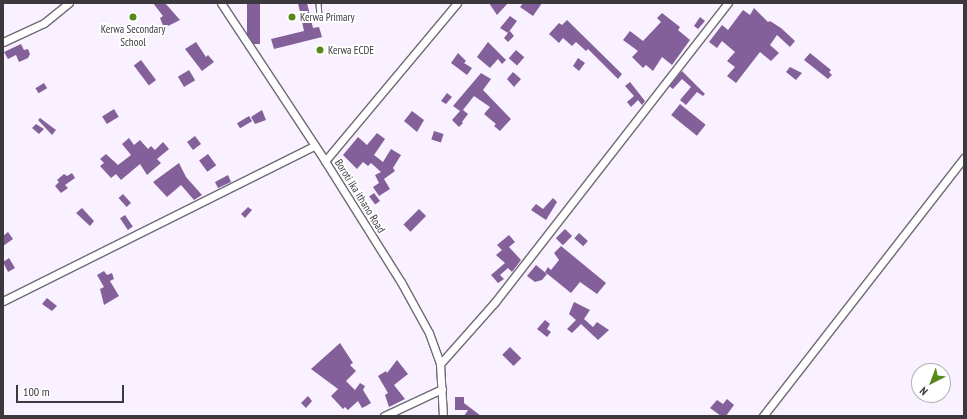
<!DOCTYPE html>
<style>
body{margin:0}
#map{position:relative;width:967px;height:419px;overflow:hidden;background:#f9f1ff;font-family:"PT Sans Narrow",sans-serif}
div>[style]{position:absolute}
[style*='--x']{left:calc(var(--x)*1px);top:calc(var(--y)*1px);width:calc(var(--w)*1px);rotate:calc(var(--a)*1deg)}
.building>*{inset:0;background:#836099;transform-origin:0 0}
.roads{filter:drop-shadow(1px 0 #706a75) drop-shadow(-1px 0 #706a75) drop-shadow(0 1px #706a75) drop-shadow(0 -1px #706a75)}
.lane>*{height:3.5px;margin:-1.75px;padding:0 1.75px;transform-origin:1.75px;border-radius:1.75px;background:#fff}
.street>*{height:7px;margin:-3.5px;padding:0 3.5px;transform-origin:3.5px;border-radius:3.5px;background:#fff}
.dots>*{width:11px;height:11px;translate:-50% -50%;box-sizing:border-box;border:2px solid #fff;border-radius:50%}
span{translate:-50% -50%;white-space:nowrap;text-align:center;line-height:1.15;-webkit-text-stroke:4px #fff;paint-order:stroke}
.poi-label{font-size:11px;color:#3c393e}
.left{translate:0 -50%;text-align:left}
.street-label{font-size:11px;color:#3c393e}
.frame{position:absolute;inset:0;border:4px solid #3c393e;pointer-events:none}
.north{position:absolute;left:911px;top:363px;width:40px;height:40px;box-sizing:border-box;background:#fff;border:1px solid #b1b0b2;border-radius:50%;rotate:222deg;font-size:11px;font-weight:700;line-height:16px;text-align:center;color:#3c393e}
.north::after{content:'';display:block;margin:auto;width:14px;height:18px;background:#57881b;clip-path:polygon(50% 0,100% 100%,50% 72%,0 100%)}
.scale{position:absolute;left:16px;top:385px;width:108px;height:18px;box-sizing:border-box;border:2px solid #3c393e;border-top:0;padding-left:5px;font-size:12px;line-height:14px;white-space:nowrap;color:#3c393e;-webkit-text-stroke:3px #fff;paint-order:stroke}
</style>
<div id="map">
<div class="building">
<div style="clip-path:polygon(153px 3px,165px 3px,180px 20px,164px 28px,160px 18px,163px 16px)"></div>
<div style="left:247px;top:3px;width:13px;height:41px"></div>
<div style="clip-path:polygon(298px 3px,307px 3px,313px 28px,319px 27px,322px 37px,274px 49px,271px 39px,304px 31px)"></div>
<div style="clip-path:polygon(489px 3px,508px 3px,497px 15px)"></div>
<div style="clip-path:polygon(523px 3px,542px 3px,533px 16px,520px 7px)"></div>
<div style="clip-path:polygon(754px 8px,768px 22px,770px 21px,781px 28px,795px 41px,790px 47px,777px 35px,770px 45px,779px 53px,771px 61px,760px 52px,736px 83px,727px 76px,735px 67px,727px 61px,735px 52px,722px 41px,717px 48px,709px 42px,722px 25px,728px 30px,743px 10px,750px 15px)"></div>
<div style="clip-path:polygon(662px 13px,680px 27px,678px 30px,690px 40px,672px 65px,662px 57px,653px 71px,646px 65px,643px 68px,632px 57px,638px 51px,623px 40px,630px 31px,643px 41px,661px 22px,657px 18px)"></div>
<div style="clip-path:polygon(510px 16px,517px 21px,508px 33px,510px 31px,514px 36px,508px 42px,504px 38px,508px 33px,500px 28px)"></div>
<div style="clip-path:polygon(700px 17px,705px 21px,698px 29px,694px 26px)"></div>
<div style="clip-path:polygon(567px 20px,622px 74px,618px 79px,588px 49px,586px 51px,576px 42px,572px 46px,563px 38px,559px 43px,549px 34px,559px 23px,562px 25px)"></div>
<div style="clip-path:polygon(196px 42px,206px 57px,208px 55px,214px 62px,202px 71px,185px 49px)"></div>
<div style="clip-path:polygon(488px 42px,506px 60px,502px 64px,498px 59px,490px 68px,477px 57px)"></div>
<div style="clip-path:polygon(21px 44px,24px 50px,28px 49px,30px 54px,28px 58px,19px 62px,16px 55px,8px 59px,4px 52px)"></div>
<div style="left:516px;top:50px;width:11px;height:11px;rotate:41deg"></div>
<div style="clip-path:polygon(458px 53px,466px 61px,464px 63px,472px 68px,467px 75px,451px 63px)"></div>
<div style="clip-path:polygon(810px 53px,831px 70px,829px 72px,832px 75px,828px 79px,804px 60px)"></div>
<div style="clip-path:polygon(578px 58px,585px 63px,579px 71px,573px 66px)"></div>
<div style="left:141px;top:60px;width:25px;height:9px;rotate:53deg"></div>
<div style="clip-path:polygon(790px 67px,802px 73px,796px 80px,786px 72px)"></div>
<div style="left:189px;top:70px;width:12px;height:13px;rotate:59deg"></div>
<div style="clip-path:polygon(682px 71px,705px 94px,703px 96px,697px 92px,686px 105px,680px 100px,691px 87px,682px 79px,673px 89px,669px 86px)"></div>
<div style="clip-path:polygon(513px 72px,521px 79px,514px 87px,507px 79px)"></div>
<div style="clip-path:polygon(481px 73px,491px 79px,483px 90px,511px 119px,500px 131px,494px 126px,496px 124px,484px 114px,490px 107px,474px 96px,463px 110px,468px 114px,462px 122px,463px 123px,459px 127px,452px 120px,460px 111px,453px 106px)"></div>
<div style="clip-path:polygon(630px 82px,645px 101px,642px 105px,638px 100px,631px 107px,627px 102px,634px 96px,625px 86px)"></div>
<div style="left:44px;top:83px;width:6px;height:10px;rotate:59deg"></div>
<div style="clip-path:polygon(447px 93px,452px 97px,446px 104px,441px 101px)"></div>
<div style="left:680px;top:104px;width:33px;height:14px;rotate:39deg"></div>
<div style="left:114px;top:109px;width:9px;height:14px;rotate:58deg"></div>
<div style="clip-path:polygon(262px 110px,266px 120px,255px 124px,251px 117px)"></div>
<div style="clip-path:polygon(412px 111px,424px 120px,417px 132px,404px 121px)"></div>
<div style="left:249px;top:116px;width:6px;height:14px;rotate:59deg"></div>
<div style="clip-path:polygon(40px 118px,56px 130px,52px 135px,38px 120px)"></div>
<div style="clip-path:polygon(36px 124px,44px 129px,39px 134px,32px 128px)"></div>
<div style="left:434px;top:131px;width:10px;height:9px;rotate:17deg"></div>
<div style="clip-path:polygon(377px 133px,385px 139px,374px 155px,383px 162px,391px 149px,401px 155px,393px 168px,395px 171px,384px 179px,390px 189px,379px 196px,373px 187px,379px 183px,375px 175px,381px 172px,371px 163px,368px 166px,363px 162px,357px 169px,343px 155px,358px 137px,367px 145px)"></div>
<div style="left:195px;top:136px;width:10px;height:10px;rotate:53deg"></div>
<div style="clip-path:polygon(129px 138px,134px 145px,140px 140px,148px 149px,151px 146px,155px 150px,163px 142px,169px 149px,157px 159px,161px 163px,147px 175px,140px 164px,121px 180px,116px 174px,111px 178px,100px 166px,104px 163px,100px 159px,106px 154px,118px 165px,131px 155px,122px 144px)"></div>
<div style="left:208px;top:154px;width:14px;height:11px;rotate:54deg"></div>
<div style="clip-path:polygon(179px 163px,186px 177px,202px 195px,194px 200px,181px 185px,167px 197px,153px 182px)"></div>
<div style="clip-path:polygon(72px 173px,75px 178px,65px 185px,68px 188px,61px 193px,55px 186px,59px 182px,57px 180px,64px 174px,67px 176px)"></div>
<div style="clip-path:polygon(228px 175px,231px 182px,218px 188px,215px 182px)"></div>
<div style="left:374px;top:193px;width:10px;height:6px;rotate:53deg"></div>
<div style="left:123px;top:194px;width:12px;height:6px;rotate:48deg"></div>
<div style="clip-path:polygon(553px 198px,557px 202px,546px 220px,531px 210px,536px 204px,543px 209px)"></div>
<div style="clip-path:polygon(248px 207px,252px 210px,245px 218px,241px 214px)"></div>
<div style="clip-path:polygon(82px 208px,94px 221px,90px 226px,76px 213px)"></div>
<div style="left:419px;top:209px;width:10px;height:22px;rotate:45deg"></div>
<div style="left:125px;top:215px;width:14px;height:6px;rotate:56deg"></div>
<div style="left:565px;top:229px;width:10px;height:13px;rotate:45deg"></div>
<div style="clip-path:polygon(8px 232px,13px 239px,3px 246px,3px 236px)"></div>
<div style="left:579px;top:233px;width:12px;height:7px;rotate:42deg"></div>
<div style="clip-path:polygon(509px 235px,515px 242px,509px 247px,521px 260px,512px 272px,508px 268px,500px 275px,504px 279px,498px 283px,491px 275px,505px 263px,496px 255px,502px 250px,497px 245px)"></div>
<div style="clip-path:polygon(561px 246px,606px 283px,597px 294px,580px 282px,571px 293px,545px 272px,548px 267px,551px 270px,559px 260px,554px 253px)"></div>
<div style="clip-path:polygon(9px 258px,15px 268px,8px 272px,3px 262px)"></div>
<div style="clip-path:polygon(536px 265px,547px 274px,542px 280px,535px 282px,527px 276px)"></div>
<div style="clip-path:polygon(104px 271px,107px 275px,112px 273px,114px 279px,110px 281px,119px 296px,104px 305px,100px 289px,104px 287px,97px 275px)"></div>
<div style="clip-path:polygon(47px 298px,57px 306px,52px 311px,42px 304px)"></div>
<div style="clip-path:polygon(574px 302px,590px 310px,584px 319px,593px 327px,597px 322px,609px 330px,598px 340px,581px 324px,572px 333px,567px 329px,576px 320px,569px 314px)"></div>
<div style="clip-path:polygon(545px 320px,550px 324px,547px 329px,551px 332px,547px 337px,537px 329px)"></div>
<div style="clip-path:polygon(340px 343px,353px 363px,350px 365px,356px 371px,346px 381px,355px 390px,360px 383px,365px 386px,363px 390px,371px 403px,366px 406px,362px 408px,358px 401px,348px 410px,345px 407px,343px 409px,331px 396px,338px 389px,311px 369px)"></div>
<div style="left:510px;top:347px;width:16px;height:11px;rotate:45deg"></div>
<div style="clip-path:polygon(397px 360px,408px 374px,394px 385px,405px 399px,389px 407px,385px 395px,388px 393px,378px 376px,386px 371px,387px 373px)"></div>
<div style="clip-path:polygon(308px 396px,312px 401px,306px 408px,301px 403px)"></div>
<div style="clip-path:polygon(455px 397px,464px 397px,464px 403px,481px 416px,464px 416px,468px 410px,455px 410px)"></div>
<div style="clip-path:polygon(727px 399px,734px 405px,726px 416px,721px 416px,710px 408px,717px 400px,723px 404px)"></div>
</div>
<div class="roads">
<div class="lane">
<div style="--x:319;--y:3;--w:16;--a:86"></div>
</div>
<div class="street">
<div style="--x:221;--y:3;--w:189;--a:56.6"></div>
<div style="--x:325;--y:161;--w:143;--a:57.9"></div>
<div style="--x:401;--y:282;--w:58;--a:61.2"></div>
<div style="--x:429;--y:333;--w:33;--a:70"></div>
<div style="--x:440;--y:364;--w:52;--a:86.7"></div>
<div style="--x:3;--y:42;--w:45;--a:-24.9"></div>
<div style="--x:44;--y:23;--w:32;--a:-39"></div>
<div style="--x:325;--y:161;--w:206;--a:-50.1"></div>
<div style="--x:3;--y:301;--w:347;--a:-26.5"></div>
<div style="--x:440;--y:364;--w:83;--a:-48.4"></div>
<div style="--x:495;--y:302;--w:379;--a:-52.1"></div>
<div style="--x:384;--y:416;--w:64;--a:-25"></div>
<div style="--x:763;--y:416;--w:327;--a:-52.1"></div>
</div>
</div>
<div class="dots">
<div style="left:133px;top:17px;background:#57881b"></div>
<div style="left:292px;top:17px;background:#57881b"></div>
<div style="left:320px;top:50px;background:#57881b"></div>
</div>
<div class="poi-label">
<span class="left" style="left:300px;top:17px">Kerwa Primary</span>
<span style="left:133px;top:36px">Kerwa Secondary<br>School</span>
<span class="left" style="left:328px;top:50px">Kerwa ECDE</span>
</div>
<div class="street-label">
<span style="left:360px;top:196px;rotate:58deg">Boroti Ika ithano Road</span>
</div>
<div class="frame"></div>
<div class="north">N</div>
<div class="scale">100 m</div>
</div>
